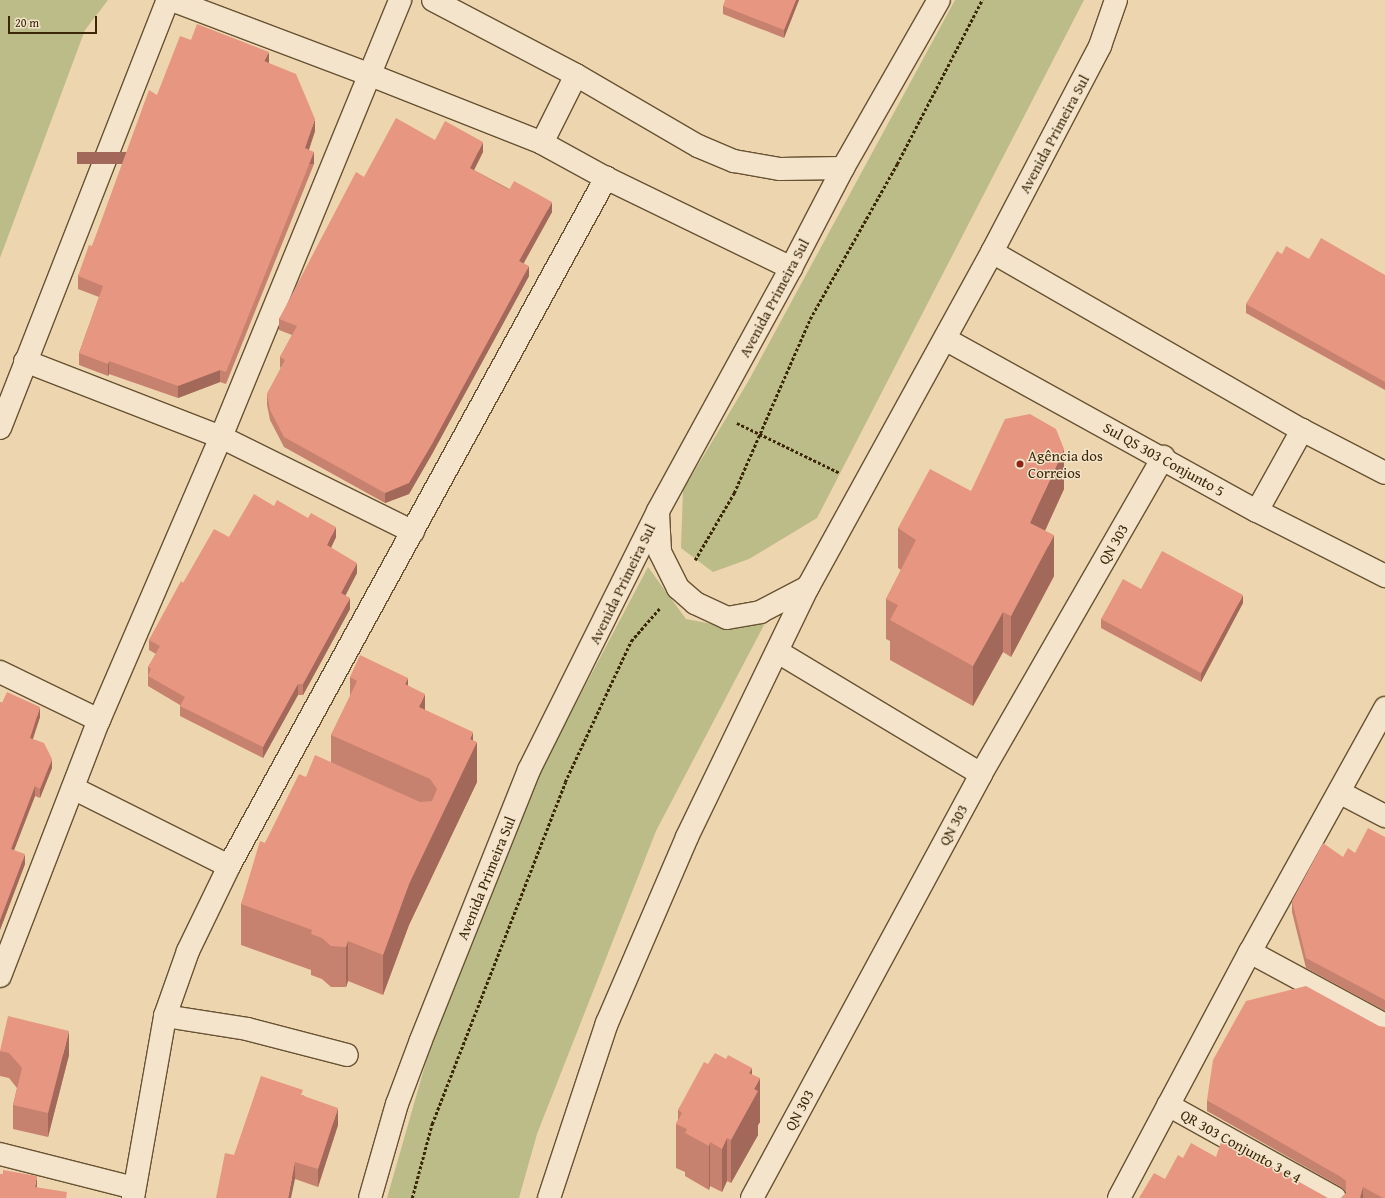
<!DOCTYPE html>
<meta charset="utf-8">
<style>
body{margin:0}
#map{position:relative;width:1385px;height:1198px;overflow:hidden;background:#edd5af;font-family:"Gentium Book Plus",serif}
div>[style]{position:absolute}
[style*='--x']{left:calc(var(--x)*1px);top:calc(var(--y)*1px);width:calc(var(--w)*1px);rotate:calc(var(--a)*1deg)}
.green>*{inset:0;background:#bcbc88}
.path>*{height:2.5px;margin-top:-1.25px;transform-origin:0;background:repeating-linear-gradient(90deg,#3b2708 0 3px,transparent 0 5px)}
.roads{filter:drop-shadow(1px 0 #685232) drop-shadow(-1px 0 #685232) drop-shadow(0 1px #685232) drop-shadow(0 -1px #685232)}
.street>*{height:22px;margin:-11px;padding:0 11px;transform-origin:11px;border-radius:11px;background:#f3e4cb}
.secondary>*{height:22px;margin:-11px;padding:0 11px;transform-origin:11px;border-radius:11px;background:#f3e4cb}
.wall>*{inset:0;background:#c7816f}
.shaded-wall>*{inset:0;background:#a2695a;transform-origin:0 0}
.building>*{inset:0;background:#e79681}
.dots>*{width:11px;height:11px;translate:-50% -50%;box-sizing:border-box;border:2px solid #f3e4cb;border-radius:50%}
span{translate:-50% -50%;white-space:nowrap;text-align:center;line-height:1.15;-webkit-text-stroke:3px #f3e4cb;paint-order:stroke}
.street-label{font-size:15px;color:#3b2708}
.poi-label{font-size:15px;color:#3b2708}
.left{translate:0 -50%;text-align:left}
.scale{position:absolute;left:8px;top:16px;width:89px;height:18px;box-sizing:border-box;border:2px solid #3b2708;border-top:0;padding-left:5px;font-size:12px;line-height:14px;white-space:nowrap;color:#3b2708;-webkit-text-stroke:3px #f3e4cb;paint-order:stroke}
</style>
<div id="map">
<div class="green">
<div style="clip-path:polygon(0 0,108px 0,85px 30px,0 258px)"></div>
<div style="clip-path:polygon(955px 0,1084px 0,817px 518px,749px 559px,713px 572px,681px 548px,683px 490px,749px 380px)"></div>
<div style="clip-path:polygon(648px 567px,686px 619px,728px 627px,774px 606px,656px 831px,537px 1134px,519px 1198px,387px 1198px,442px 1006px,547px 758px)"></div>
</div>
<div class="path">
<div style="--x:737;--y:423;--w:114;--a:25.9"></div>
<div style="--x:695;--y:560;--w:78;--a:-59.8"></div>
<div style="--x:734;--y:493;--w:190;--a:-66.4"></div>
<div style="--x:810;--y:319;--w:178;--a:-60.7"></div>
<div style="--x:897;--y:164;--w:185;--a:-62.6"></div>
<div style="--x:412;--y:1198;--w:77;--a:-74.9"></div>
<div style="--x:432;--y:1124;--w:367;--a:-68.7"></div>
<div style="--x:565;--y:782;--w:156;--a:-64.9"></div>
<div style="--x:631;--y:641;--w:44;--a:-48.7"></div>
</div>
<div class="roads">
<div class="street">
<div style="--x:172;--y:0;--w:210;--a:20.7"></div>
<div style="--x:368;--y:74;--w:187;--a:21.6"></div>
<div style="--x:542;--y:143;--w:73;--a:28.7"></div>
<div style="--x:606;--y:178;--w:206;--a:25.9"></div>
<div style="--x:433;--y:0;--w:161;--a:27.7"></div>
<div style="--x:576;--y:75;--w:141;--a:30.2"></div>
<div style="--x:698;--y:146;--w:39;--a:23"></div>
<div style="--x:734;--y:161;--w:47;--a:9.9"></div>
<div style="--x:780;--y:169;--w:63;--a:-0.9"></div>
<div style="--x:542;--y:143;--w:76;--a:-63.4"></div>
<div style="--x:25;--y:361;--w:210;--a:21.2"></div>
<div style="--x:221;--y:437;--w:214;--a:26.3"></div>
<div style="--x:0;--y:428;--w:460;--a:-68.6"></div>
<div style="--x:778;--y:652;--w:237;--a:31"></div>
<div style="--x:0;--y:672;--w:110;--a:25.9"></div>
<div style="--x:73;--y:788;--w:174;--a:26.6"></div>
<div style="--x:1339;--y:792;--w:52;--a:27.6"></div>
<div style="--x:1250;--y:952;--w:153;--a:28.4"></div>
<div style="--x:0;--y:976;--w:274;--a:-68.9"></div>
<div style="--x:99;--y:720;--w:308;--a:-66.7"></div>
<div style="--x:221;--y:437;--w:472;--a:-67.7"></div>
<div style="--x:165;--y:1016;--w:83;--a:9"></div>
<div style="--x:247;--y:1029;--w:103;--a:14.6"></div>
<div style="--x:1168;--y:1105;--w:191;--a:29.1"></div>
<div style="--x:0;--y:1154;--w:138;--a:14.2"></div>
<div style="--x:133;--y:1198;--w:185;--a:-80"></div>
<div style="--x:165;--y:1016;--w:69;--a:-70.5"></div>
<div style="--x:188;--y:951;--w:94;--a:-64.2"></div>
<div style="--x:229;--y:866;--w:785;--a:-61.28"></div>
<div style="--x:752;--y:1198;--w:482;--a:-61.6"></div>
<div style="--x:981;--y:774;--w:366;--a:-60.1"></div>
<div style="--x:1119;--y:1198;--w:279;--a:-62"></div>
<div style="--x:1250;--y:952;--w:279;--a:-61"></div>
</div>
<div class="secondary">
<div style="--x:992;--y:252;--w:357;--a:29.9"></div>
<div style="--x:1302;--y:430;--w:93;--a:27.4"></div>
<div style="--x:945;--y:339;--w:356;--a:28.9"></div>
<div style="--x:1257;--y:511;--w:144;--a:26.9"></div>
<div style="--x:1257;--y:511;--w:93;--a:-60.9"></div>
<div style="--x:658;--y:513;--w:39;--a:87"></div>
<div style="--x:660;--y:552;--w:40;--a:63.4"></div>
<div style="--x:678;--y:588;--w:23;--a:41"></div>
<div style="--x:695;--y:603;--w:35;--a:25"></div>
<div style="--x:727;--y:618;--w:34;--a:-10"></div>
<div style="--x:760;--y:612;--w:54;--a:-27.5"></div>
<div style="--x:370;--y:1198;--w:98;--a:-74"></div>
<div style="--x:397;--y:1104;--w:68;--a:-69.4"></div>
<div style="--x:421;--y:1040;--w:291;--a:-68.2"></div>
<div style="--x:529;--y:770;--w:289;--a:-63.5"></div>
<div style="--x:658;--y:511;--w:277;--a:-61.3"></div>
<div style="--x:791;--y:268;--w:113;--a:-62.5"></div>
<div style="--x:843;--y:168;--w:193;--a:-60.3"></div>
<div style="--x:549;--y:1198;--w:184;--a:-71.7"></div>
<div style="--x:607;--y:1023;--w:202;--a:-66.7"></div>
<div style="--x:687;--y:837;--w:278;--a:-64.2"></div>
<div style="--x:808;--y:587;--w:382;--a:-61.2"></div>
<div style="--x:992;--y:252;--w:233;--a:-62.3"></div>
<div style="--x:1100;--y:46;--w:49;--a:-70.8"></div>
</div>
</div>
<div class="wall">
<div style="clip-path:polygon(799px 0,784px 38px,723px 14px,723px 6px)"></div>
<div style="clip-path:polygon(269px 63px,315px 131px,309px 150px,314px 164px,226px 384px,220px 382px,178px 398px,109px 374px,108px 376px,79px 365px,79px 353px,99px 297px,78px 289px,78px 276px,92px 246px,157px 95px)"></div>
<div style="clip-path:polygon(435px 140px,483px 152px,474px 170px,552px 212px,524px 263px,529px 276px,432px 454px,409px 494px,385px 503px,284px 447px,270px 420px,267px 405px,267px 394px,281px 368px,280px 367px,280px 357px,292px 335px,279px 330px,279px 319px,364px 177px)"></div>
<div style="clip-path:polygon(1282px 254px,1309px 259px,1385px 275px,1385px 390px,1246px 313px,1246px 304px)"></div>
<div style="clip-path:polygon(1064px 489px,1045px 531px,1054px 576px,1011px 657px,1003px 652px,973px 706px,890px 660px,890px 641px,886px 639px,886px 599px,901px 570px,898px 568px,898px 528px)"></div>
<div style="clip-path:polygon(274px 506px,336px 537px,331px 548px,357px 573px,345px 596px,350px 609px,303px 695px,298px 695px,263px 758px,180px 716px,180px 705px,148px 686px,148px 667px,156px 654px,149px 650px,149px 640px,183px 583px,229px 537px)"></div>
<div style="clip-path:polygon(1141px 589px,1243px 603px,1201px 682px,1101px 628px,1101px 619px)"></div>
<div style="clip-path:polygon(350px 677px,408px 686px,425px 710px,473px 740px,477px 782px,409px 925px,383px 995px,348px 981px,346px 987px,331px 987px,322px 979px,311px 975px,311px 970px,241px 945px,241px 904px,265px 843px,306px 777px,331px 762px,331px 735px,350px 697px)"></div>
<div style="clip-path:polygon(0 702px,40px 717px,33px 739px,52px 768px,40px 798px,35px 796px,14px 850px,25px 864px,0 930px)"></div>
<div style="clip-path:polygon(1385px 837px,1385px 1011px,1306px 968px,1292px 912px,1292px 901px,1343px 857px,1355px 853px)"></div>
<div style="clip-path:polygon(0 1051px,69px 1055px,48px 1137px,13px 1129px,13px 1105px,17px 1088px,9px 1078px,0 1076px)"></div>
<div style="clip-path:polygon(726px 1059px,752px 1074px,760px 1122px,758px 1125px,758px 1135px,731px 1183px,727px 1181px,722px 1192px,710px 1186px,709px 1190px,685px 1176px,685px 1172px,676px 1168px,676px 1124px,678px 1120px,678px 1110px,708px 1064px)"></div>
<div style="clip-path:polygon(303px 1095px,338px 1125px,318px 1187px,295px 1179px,234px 1155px)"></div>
<div style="clip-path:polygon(1207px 1100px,1385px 1198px,1341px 1198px,1346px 1193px,1346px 1192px,1341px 1187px,1207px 1111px)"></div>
</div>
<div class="shaded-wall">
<div style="clip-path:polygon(796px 0,799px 0,784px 38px,784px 30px)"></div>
<div style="clip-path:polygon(269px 52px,269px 64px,264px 61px)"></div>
<div style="clip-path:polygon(315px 119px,315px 131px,305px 161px,305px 148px)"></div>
<div style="clip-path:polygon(483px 142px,483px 152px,470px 178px,470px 168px)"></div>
<div style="left:314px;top:152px;width:12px;height:237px;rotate:90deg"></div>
<div style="clip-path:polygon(552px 202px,552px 212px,519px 271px,519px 261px)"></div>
<div style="clip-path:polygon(529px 266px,529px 276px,432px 454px,409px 494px,385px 503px,385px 493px)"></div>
<div style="clip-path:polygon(109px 361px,109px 374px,108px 376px,108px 364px)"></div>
<div style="clip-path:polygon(220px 370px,220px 382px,178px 398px,178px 386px)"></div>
<div style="clip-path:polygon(1064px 449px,1064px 489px,1030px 563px,1030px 523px)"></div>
<div style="clip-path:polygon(336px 527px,336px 537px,327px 556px,327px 545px)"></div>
<div style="clip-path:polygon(1054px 535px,1054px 576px,1011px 657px,1011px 616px)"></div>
<div style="clip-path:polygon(357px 563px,357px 573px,341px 604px,341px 593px)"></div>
<div style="clip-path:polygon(1243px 595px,1243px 603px,1201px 682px,1201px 673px)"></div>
<div style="clip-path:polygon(350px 598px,350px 609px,303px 695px,303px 684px)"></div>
<div style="clip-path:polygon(1003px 612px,1003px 652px,973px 706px,973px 666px)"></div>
<div style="clip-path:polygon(408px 678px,408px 718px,405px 684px)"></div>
<div style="clip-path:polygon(298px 684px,298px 695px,263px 758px,263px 747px)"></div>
<div style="clip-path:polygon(425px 694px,425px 735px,419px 707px)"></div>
<div style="clip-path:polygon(40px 707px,40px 717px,30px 747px,30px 738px)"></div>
<div style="clip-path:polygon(473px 732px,473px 748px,477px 742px,477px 782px,409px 925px,383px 995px,383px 955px,409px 884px)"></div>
<div style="clip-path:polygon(52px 759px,52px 768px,40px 798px,40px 789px)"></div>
<div style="clip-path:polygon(35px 786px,35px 796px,11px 858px,11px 849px)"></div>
<div style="clip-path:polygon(25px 854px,25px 864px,0 930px,0 920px)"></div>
<div style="clip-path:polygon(348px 941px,348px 981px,346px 987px,346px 947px)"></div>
<div style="clip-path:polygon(69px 1031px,69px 1055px,48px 1137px,48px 1113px)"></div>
<div style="clip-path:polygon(752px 1068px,752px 1103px,754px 1089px,760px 1078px,760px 1122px,758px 1125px,758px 1135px,731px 1183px,731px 1140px,749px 1073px)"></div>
<div style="clip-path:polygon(338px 1108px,338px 1125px,318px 1187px,318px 1169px)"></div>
<div style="clip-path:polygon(727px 1138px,727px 1181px,722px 1192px,722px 1149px)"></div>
<div style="clip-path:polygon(710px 1142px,710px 1186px,709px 1190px,709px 1146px)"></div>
<div style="clip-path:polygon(295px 1162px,295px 1179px,291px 1198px,288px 1198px)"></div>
<div style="clip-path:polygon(37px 1176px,37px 1186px,35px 1198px,35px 1187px)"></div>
<div style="clip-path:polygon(1363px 1187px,1363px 1198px,1360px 1198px)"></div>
</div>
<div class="building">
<div style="clip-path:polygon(725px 0,796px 0,784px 30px,723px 6px)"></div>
<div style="clip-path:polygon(197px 24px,269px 52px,264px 61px,296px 74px,315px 119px,305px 148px,314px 152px,226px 372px,220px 370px,178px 386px,109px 361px,108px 364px,79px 353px,103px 286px,78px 276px,89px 245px,92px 246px,149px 90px,157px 95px,180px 36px,191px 40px)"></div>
<div style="clip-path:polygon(396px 118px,435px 140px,445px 121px,483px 142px,470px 168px,509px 190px,514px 181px,552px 202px,519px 261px,529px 266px,432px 444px,409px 483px,385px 493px,284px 437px,270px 410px,267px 394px,285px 360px,280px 357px,297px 326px,279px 319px,356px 172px,364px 177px)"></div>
<div style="clip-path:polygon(1321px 238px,1385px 275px,1385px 382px,1246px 304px,1277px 251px,1282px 254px,1286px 246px,1309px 259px)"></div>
<div style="clip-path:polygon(1030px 414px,1056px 429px,1064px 449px,1030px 523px,1054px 535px,1011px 616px,1003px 612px,973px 666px,890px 620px,898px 605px,886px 599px,916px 540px,898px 528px,930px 469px,971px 491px,1005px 419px)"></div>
<div style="clip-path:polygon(254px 494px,274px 506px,277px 500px,308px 518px,311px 513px,336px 527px,327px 545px,357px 563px,341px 593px,350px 598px,303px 684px,298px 684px,263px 747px,180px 706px,185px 697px,148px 676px,151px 669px,148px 667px,160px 646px,149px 640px,181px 581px,183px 583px,214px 529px,229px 537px)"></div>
<div style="clip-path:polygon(1162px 551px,1243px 595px,1201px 673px,1101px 619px,1123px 579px,1141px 589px)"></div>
<div style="clip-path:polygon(360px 655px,408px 678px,405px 684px,425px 694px,419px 707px,473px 732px,470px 739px,477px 742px,409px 884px,383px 955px,348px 941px,346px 947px,331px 946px,322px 938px,311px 934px,312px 930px,241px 904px,260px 841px,265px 843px,299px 774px,306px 777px,315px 755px,420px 802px,432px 801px,437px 789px,430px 779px,331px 735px,357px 681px,350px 677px)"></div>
<div style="clip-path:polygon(7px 692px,40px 707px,30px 738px,44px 743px,52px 759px,40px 789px,35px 786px,11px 849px,25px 854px,0 920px,0 702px,2px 703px)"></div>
<div style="clip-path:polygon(1368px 828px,1385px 837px,1385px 1000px,1306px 958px,1292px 901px,1323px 843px,1343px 857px,1348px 848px,1355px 853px)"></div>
<div style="clip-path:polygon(1306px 986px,1379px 1026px,1385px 1027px,1385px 1198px,1383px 1198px,1363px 1187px,1360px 1198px,1341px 1198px,1346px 1193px,1346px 1181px,1341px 1177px,1207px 1100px,1213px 1060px,1246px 1001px)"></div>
<div style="clip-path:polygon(8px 1016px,69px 1031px,48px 1113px,13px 1105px,22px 1068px,9px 1053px,0 1051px)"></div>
<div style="clip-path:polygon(715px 1053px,726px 1059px,728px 1055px,752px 1068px,749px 1073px,760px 1078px,754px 1089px,758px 1091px,731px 1140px,727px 1138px,722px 1149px,710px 1142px,709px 1146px,685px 1133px,687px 1129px,676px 1124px,682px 1113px,678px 1110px,704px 1062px,708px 1064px)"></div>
<div style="clip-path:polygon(261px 1076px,303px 1090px,301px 1095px,338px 1108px,318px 1169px,295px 1162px,288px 1198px,216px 1198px,225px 1153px,234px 1155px)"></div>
<div style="clip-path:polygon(1222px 1139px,1328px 1198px,1139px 1198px,1154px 1173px,1165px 1179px,1178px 1155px,1183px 1158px,1191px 1143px,1216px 1157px)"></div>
<div style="clip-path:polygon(3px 1170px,37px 1176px,35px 1187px,67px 1192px,66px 1198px,0 1198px,0 1174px,3px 1174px)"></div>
</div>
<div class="dots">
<div style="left:1020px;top:464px;background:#8f2418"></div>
</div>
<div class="street-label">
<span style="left:1054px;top:134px;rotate:-62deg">Avenida Primeira Sul</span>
<span style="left:774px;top:298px;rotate:-62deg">Avenida Primeira Sul</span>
<span style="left:1164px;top:459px;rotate:29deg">Sul QS 303 Conjunto 5</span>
<span style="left:1113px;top:544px;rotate:-60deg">QN 303</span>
<span style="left:622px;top:584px;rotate:-64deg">Avenida Primeira Sul</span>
<span style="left:953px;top:825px;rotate:-62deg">QN 303</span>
<span style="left:486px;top:878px;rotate:-68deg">Avenida Primeira Sul</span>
<span style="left:799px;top:1110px;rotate:-62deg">QN 303</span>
<span style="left:1241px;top:1146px;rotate:29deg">QR 303 Conjunto 3 e 4</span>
</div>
<div class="poi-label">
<span class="left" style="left:1028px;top:464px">Agência dos<br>Correios</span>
</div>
<div class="scale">20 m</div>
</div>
